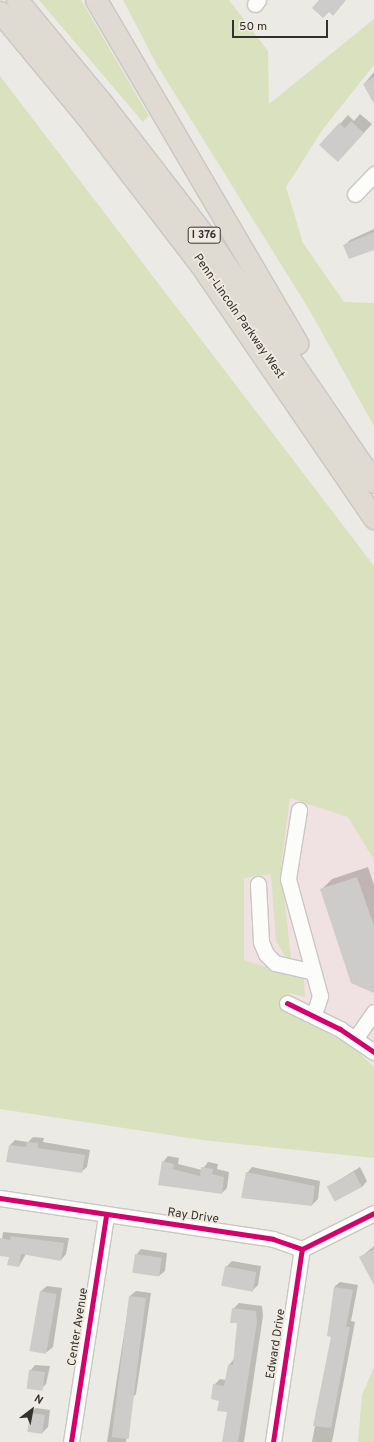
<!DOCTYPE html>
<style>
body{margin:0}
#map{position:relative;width:374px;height:1442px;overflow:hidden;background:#eceae4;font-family:Overpass,sans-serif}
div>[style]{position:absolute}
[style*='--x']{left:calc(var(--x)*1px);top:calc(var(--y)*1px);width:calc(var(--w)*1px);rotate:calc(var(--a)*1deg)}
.commercial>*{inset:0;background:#f0e1e2}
.green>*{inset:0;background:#dae1bf}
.shadow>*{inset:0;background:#0003}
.building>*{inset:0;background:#cecccb;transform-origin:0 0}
.roads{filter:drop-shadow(1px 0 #c9c7c3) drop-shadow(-1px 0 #c9c7c3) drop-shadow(0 1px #c9c7c3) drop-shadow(0 -1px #c9c7c3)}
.minor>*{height:15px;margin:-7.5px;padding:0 7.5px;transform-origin:7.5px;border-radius:7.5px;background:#fcfcfb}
.highway>*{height:21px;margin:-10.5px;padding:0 10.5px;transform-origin:10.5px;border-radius:10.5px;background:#e0dbd2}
.cycleway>*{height:5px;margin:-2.5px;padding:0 2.5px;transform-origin:2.5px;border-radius:2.5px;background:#d6006c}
span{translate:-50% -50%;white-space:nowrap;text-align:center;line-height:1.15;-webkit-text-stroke:3.5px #f0ebe1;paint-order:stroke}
.shield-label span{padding:1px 3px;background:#f0ebe1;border:1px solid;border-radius:3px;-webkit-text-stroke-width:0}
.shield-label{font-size:11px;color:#34322e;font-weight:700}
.street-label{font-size:12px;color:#34322e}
.north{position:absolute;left:12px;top:1390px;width:40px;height:40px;-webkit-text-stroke:3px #f0ebe1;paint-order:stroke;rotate:32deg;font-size:11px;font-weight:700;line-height:16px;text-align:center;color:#34322e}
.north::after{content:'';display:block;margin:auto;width:14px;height:18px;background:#34322e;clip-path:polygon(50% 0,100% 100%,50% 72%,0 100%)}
.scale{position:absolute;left:232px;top:20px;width:96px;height:18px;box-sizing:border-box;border:2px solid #34322e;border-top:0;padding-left:5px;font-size:12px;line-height:14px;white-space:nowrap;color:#34322e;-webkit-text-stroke:3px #f0ebe1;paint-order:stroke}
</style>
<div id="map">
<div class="commercial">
<div style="clip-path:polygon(226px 760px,348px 817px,374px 860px,374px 1044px,359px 1029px,218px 960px)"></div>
</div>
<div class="green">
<div style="clip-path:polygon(39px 0,81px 0,149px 116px,143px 122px)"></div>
<div style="clip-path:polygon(123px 0,229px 0,268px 51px,269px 104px,374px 19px,374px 65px,323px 129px,286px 187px,303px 243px,344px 302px,374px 303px,374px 426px,310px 311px,157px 65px)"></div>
<div style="clip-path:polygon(0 76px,374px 566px,374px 860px,348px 817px,290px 798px,281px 866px,291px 959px,285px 956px,276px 941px,271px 874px,244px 878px,244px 960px,304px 979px,305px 997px,290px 993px,292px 1015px,352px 1046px,374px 1067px,374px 1158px,202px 1140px,0 1109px)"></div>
<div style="clip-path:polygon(374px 1367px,374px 1442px,358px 1442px,362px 1395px)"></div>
</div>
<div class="shadow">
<div style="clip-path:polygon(374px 72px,374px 89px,364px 84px)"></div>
<div style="clip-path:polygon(360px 114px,372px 124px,346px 152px,321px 145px,348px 115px,354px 121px)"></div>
<div style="clip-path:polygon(374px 229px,374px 248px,344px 246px,350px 240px)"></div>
<div style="clip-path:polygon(368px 867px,374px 885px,374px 992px,321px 890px,332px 879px)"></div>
<div style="clip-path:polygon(33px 1137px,44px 1138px,43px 1142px,90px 1150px,87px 1167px,81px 1172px,10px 1145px,15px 1140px,28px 1142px)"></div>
<div style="clip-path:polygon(168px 1156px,179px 1158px,178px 1164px,202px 1170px,208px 1162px,218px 1164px,217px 1169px,229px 1172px,227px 1188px,222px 1193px,159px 1184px,163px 1162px)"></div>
<div style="clip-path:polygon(252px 1167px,320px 1181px,318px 1199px,312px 1205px,247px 1173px)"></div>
<div style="clip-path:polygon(360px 1167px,367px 1181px,362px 1187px,328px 1187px)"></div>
<div style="clip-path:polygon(3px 1232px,69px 1238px,66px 1254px,61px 1260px,26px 1254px,19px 1266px,10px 1257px,0 1255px)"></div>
<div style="clip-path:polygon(374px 1246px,374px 1268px,361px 1257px)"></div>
<div style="clip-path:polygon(141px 1249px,167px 1253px,165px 1271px,159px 1276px,136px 1255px)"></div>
<div style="clip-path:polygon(232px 1261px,261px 1266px,258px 1285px,252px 1291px,226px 1267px)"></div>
<div style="clip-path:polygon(340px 1282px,358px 1285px,351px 1321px,355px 1322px,332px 1442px,312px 1442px,332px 1336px,334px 1287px)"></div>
<div style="clip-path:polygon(47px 1286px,62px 1288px,53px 1347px,47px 1352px,32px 1350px,41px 1291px)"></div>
<div style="clip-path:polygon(136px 1291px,151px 1293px,136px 1394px,132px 1398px,126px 1442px,107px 1442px,130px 1296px)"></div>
<div style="clip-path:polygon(239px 1303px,262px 1306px,263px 1316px,244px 1442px,223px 1442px,228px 1411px,214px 1385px,220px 1379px,226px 1380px,229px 1365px,234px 1359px,238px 1322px,233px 1309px)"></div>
<div style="clip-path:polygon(35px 1365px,50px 1366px,46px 1384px,40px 1390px,30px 1371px)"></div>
<div style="clip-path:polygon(36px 1408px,50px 1410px,48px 1427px,42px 1433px,30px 1413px)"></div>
</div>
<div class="building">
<div style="clip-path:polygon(319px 0,346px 0,333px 16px,329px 12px,323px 18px,312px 8px)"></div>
<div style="clip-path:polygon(374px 77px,374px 104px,363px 84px)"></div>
<div style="clip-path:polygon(351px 121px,364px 133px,338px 162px,319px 145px,339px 123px,345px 128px)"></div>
<div style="clip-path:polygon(374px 232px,374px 250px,349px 259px,343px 245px)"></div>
<div style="clip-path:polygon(357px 877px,374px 926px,374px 993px,351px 983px,320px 889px)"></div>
<div style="clip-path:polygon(27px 1142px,38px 1143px,38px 1148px,85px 1155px,82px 1173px,6px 1162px,9px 1145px,26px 1147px)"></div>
<div style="clip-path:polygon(162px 1161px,174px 1164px,173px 1169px,200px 1176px,201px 1167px,213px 1169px,212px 1174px,224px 1177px,222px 1194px,158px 1185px)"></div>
<div style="clip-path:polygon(246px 1172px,315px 1186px,312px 1206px,241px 1198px)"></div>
<div style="left:354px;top:1172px;width:17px;height:31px;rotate:62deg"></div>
<div style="clip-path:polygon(11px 1236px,64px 1243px,61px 1261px,21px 1254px,19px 1267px,7px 1265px,9px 1257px,0 1256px,0 1238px,10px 1240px)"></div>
<div style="clip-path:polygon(374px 1249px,374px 1285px,359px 1257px)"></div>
<div style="left:135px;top:1254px;width:27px;height:19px;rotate:8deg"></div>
<div style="left:225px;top:1266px;width:32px;height:20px;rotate:11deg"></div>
<div style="clip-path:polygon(334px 1287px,353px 1290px,346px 1327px,350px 1327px,331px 1428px,313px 1426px,331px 1337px,327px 1336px)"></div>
<div style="left:40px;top:1291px;width:17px;height:61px;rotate:10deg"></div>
<div style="left:129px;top:1296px;width:17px;height:142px;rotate:7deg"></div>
<div style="clip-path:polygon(232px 1308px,256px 1311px,257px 1322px,238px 1442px,222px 1442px,227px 1412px,217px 1411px,219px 1401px,211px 1399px,213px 1384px,224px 1386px,228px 1365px,233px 1365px,237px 1323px,230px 1323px)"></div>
<div style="left:29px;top:1370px;width:16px;height:19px;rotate:7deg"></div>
<div style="left:30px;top:1413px;width:15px;height:19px;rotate:8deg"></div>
</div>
<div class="roads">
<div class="minor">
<div style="--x:255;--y:4;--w:5;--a:-53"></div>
<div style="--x:355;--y:194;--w:28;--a:-46"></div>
<div style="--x:299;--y:810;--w:70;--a:99.1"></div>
<div style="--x:288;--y:879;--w:121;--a:74.7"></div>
<div style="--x:320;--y:996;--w:19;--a:108"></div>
<div style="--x:258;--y:884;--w:58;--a:87"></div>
<div style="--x:261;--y:942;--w:13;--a:67"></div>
<div style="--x:266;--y:954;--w:13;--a:45"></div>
<div style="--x:275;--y:963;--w:39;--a:13"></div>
<div style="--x:287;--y:1003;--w:59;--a:26.1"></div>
<div style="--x:340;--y:1029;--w:41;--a:34.1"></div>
<div style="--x:355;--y:1039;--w:33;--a:-55"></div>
<div style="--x:0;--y:1198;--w:276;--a:8.5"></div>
<div style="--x:273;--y:1239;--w:31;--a:19"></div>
<div style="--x:302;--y:1249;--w:80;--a:-26.6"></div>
<div style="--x:71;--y:1442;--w:230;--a:-81.2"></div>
<div style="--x:273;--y:1442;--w:195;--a:-81.5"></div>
</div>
<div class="highway">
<div style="--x:17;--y:0;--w:134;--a:50.5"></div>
<div style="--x:102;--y:103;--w:188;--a:52.3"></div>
<div style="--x:217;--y:252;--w:278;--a:55.7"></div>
<div style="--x:96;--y:0;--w:398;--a:59.6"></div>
<div style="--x:0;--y:12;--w:135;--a:50.4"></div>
<div style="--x:86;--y:116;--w:187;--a:52.4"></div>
<div style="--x:200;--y:264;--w:308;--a:55.6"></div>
</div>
</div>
<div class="cycleway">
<div style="--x:287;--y:1003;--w:59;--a:26.1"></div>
<div style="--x:340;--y:1029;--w:41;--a:34.1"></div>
<div style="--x:0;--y:1198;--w:276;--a:8.5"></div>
<div style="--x:273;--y:1239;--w:31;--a:19"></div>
<div style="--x:302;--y:1249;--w:80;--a:-26.6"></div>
<div style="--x:71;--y:1442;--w:230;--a:-81.2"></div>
<div style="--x:273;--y:1442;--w:195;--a:-81.5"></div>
</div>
<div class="shield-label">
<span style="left:204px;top:235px">I 376</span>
</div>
<div class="street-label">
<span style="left:238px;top:317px;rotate:55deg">Penn-Lincoln Parkway West</span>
<span style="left:193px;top:1217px;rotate:8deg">Ray Drive</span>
<span style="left:79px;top:1327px;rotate:-81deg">Center Avenue</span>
<span style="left:277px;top:1344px;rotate:-81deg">Edward Drive</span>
</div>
<div class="north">N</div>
<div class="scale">50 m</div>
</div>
